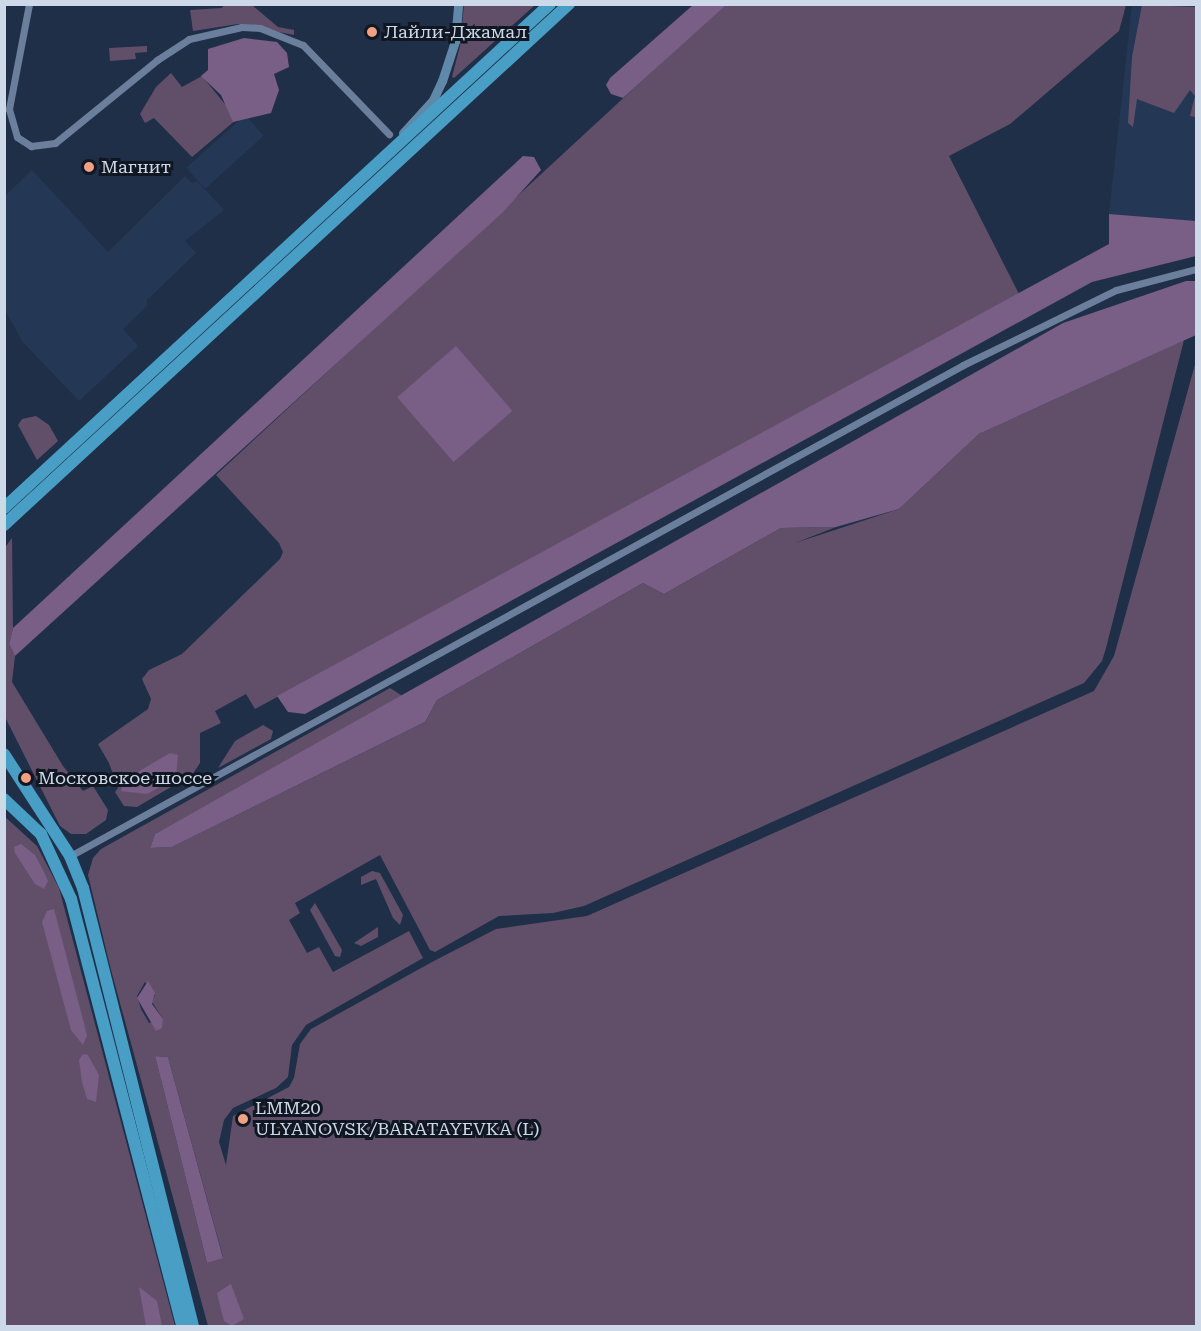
<!DOCTYPE html>
<meta charset="utf-8">
<style>
body{margin:0}
#map{position:relative;width:1201px;height:1331px;overflow:hidden;background:#1f2f48;font-family:"Roboto Serif",serif}
div>[style]{position:absolute}
[style*='--x']{left:calc(var(--x)*1px);top:calc(var(--y)*1px);width:calc(var(--w)*1px);rotate:calc(var(--a)*1deg)}
.built>*{inset:0;background:#243856;transform-origin:0 0}
.green>*{inset:0;background:#614f6a}
.forest>*{inset:0;background:#795e86;transform-origin:0 0}
.street>*{height:7px;margin:-3.5px;padding:0 3.5px;transform-origin:3.5px;border-radius:3.5px;background:#6b7f9c}
.secondary>*{height:9px;margin:-4.5px;padding:0 4.5px;transform-origin:4.5px;border-radius:4.5px;background:#6088a8}
.highway>*{height:12px;margin:-6px;padding:0 6px;transform-origin:6px;border-radius:6px;background:#489ec4}
.dots>*{width:16px;height:16px;translate:-50% -50%;box-sizing:border-box;border:3px solid #101722;border-radius:50%}
span{translate:-50% -50%;white-space:nowrap;text-align:center;line-height:1.15;-webkit-text-stroke:6px #101722;paint-order:stroke}
.poi-label{font-size:18px;color:#cdd8e8}
.left{translate:0 -50%;text-align:left}
.frame{position:absolute;inset:0;border:6px solid #cdd8e8;pointer-events:none}
</style>
<div id="map">
<div class="built">
<div style="clip-path:polygon(1132px 5px,1196px 5px,1196px 221px,1109px 214px)"></div>
<div style="left:245px;top:115px;width:28px;height:79px;rotate:48deg"></div>
<div style="clip-path:polygon(32px 170px,108px 252px,185px 176px,192px 183px,197px 181px,224px 210px,185px 241px,196px 253px,147px 300px,147px 306px,123px 329px,138px 346px,79px 401px,22px 341px,5px 310px,5px 196px)"></div>
</div>
<div class="green">
<div style="clip-path:polygon(224px 5px,252px 5px,278px 27px,294px 30px,294px 35px,238px 24px,193px 31px,190px 10px,222px 8px)"></div>
<div style="clip-path:polygon(464px 5px,535px 5px,454px 78px,452px 77px,460px 46px)"></div>
<div style="clip-path:polygon(724px 5px,1126px 5px,1119px 31px,1010px 124px,949px 156px,1019px 294px,255px 709px,246px 694px,215px 711px,221px 723px,200px 733px,200px 763px,188px 781px,178px 787px,176px 784px,137px 807px,124px 806px,115px 792px,118px 788px,109px 763px,98px 744px,148px 709px,151px 699px,142px 679px,149px 670px,182px 654px,280px 559px,283px 552px,279px 543px,216px 475px)"></div>
<div style="clip-path:polygon(1142px 5px,1196px 7px,1196px 117px,1190px 116px,1195px 96px,1190px 90px,1174px 113px,1137px 99px,1133px 127px,1128px 123px,1132px 57px)"></div>
<div style="clip-path:polygon(147px 46px,147px 52px,135px 53px,136px 59px,110px 61px,109px 48px)"></div>
<div style="clip-path:polygon(171px 73px,182px 87px,202px 76px,237px 119px,192px 157px,154px 118px,145px 123px,140px 114px,156px 87px)"></div>
<div style="clip-path:polygon(evenodd,1184px 340px,1106px 648px,1102px 661px,1084px 683px,584px 906px,553px 913px,499px 916px,435px 952px,430px 950px,380px 855px,295px 903px,300px 913px,289px 920px,307px 953px,319px 947px,333px 972px,409px 931px,423px 958px,306px 1025px,292px 1045px,288px 1077px,276px 1088px,233px 1108px,224px 1120px,219px 1142px,226px 1165px,233px 1116px,289px 1087px,294px 1078px,300px 1044px,311px 1029px,432px 962px,496px 929px,587px 916px,1094px 691px,1114px 656px,1196px 361px,1196px 1326px,208px 1326px,111px 970px,88px 875px,93px 858px,101px 849px,390px 688px,404px 697px,155px 834px,150px 848px,172px 847px,425px 722px,437px 700px,643px 583px,664px 594px,781px 528px,836px 527px,795px 543px,899px 509px,979px 434px,1184px 340px,145px 982px,155px 995px,152px 1002px,163px 1019px,149px 1023px,141px 1009px,137px 996px,145px 982px,1184px 340px,155px 1056px,168px 1057px,223px 1257px,207px 1263px,155px 1056px)"></div>
<div style="clip-path:polygon(36px 416px,49px 425px,58px 441px,37px 460px,18px 425px,22px 419px)"></div>
<div style="clip-path:polygon(12px 538px,13px 628px,9px 644px,15px 656px,12px 682px,63px 766px,83px 791px,93px 786px,108px 810px,106px 820px,86px 834px,71px 834px,60px 826px,5px 717px,4px 549px)"></div>
<div style="clip-path:polygon(263px 725px,273px 731px,271px 739px,218px 768px,235px 741px)"></div>
<div style="clip-path:polygon(4px 816px,37px 846px,59px 888px,175px 1326px,5px 1326px)"></div>
<div style="clip-path:polygon(372px 871px,380px 873px,403px 915px,400px 925px,393px 918px,376px 879px,361px 885px,361px 877px)"></div>
<div style="clip-path:polygon(315px 903px,342px 950px,340px 957px,335px 956px,310px 910px)"></div>
<div style="clip-path:polygon(378px 927px,378px 937px,361px 946px,354px 943px)"></div>
</div>
<div class="forest">
<div style="clip-path:polygon(693px 5px,726px 5px,623px 98px,611px 94px,606px 85px,610px 78px)"></div>
<div style="clip-path:polygon(244px 38px,277px 42px,287px 53px,289px 67px,274px 74px,279px 90px,271px 113px,233px 122px,221px 95px,201px 76px,208px 70px,208px 49px)"></div>
<div style="clip-path:polygon(523px 156px,534px 157px,541px 170px,502px 213px,15px 656px,9px 644px,13px 628px)"></div>
<div style="clip-path:polygon(1109px 214px,1196px 221px,1196px 256px,1092px 282px,305px 714px,288px 712px,277px 696px,1109px 244px)"></div>
<div style="clip-path:polygon(1186px 281px,1196px 281px,1196px 335px,979px 434px,899px 509px,836px 527px,781px 528px,664px 594px,643px 583px,437px 700px,425px 722px,172px 847px,150px 848px,155px 834px,1063px 323px)"></div>
<div style="left:456px;top:346px;width:86px;height:78px;rotate:49deg"></div>
<div style="clip-path:polygon(170px 753px,178px 755px,176px 778px,147px 794px,121px 791px,124px 780px)"></div>
<div style="clip-path:polygon(21px 844px,35px 855px,43px 870px,48px 881px,44px 889px,35px 884px,15px 853px,14px 847px)"></div>
<div style="clip-path:polygon(54px 909px,87px 1035px,83px 1045px,71px 1030px,42px 922px,47px 911px)"></div>
<div style="clip-path:polygon(148px 981px,155px 993px,152px 1004px,163px 1019px,162px 1028px,156px 1031px,137px 998px)"></div>
<div style="clip-path:polygon(83px 1054px,88px 1055px,99px 1075px,96px 1102px,87px 1099px,82px 1082px,79px 1060px)"></div>
<div style="clip-path:polygon(155px 1056px,168px 1057px,223px 1258px,207px 1263px)"></div>
<div style="clip-path:polygon(231px 1284px,244px 1319px,232px 1326px,224px 1321px,217px 1293px)"></div>
<div style="clip-path:polygon(139px 1287px,157px 1301px,162px 1326px,146px 1326px)"></div>
</div>
<div class="street">
<div style="--x:29;--y:4;--w:107;--a:100.8"></div>
<div style="--x:9;--y:109;--w:29;--a:74"></div>
<div style="--x:17;--y:137;--w:17;--a:33"></div>
<div style="--x:31;--y:146;--w:24;--a:-7"></div>
<div style="--x:55;--y:143;--w:132;--a:-39.1"></div>
<div style="--x:157;--y:60;--w:38;--a:-33"></div>
<div style="--x:189;--y:39;--w:54;--a:-12.8"></div>
<div style="--x:242;--y:27;--w:18;--a:3"></div>
<div style="--x:260;--y:28;--w:46;--a:21.6"></div>
<div style="--x:303;--y:45;--w:124;--a:46"></div>
<div style="--x:70;--y:856;--w:1019;--a:-28.8"></div>
<div style="--x:963;--y:365;--w:170;--a:-26.1"></div>
<div style="--x:1116;--y:290;--w:83;--a:-14.7"></div>
</div>
<div class="secondary">
<div style="--x:403;--y:133;--w:45;--a:-47.7"></div>
<div style="--x:433;--y:100;--w:21;--a:-65"></div>
<div style="--x:442;--y:81;--w:42;--a:-72"></div>
<div style="--x:455;--y:41;--w:37;--a:-85"></div>
</div>
<div class="highway">
<div style="--x:4;--y:508;--w:743;--a:-42.71"></div>
<div style="--x:4;--y:525;--w:769;--a:-42.68"></div>
<div style="--x:4;--y:754;--w:121;--a:57.1"></div>
<div style="--x:70;--y:856;--w:35;--a:68"></div>
<div style="--x:83;--y:888;--w:452;--a:75.9"></div>
<div style="--x:4;--y:799;--w:51;--a:43.4"></div>
<div style="--x:41;--y:834;--w:72;--a:65.2"></div>
<div style="--x:71;--y:899;--w:441;--a:75.4"></div>
</div>
<div class="dots">
<div style="left:372px;top:32px;background:#f39f84"></div>
<div style="left:89px;top:167px;background:#f39f84"></div>
<div style="left:26px;top:778px;background:#f39f84"></div>
<div style="left:243px;top:1119px;background:#f39f84"></div>
</div>
<div class="poi-label">
<span class="left" style="left:384px;top:32px">Лайли-Джамал</span>
<span class="left" style="left:101px;top:167px">Магнит</span>
<span class="left" style="left:38px;top:778px">Московское шоссе</span>
<span class="left" style="left:255px;top:1119px">LMM20<br>ULYANOVSK/BARATAYEVKA (L)</span>
</div>
<div class="frame"></div>
</div>
